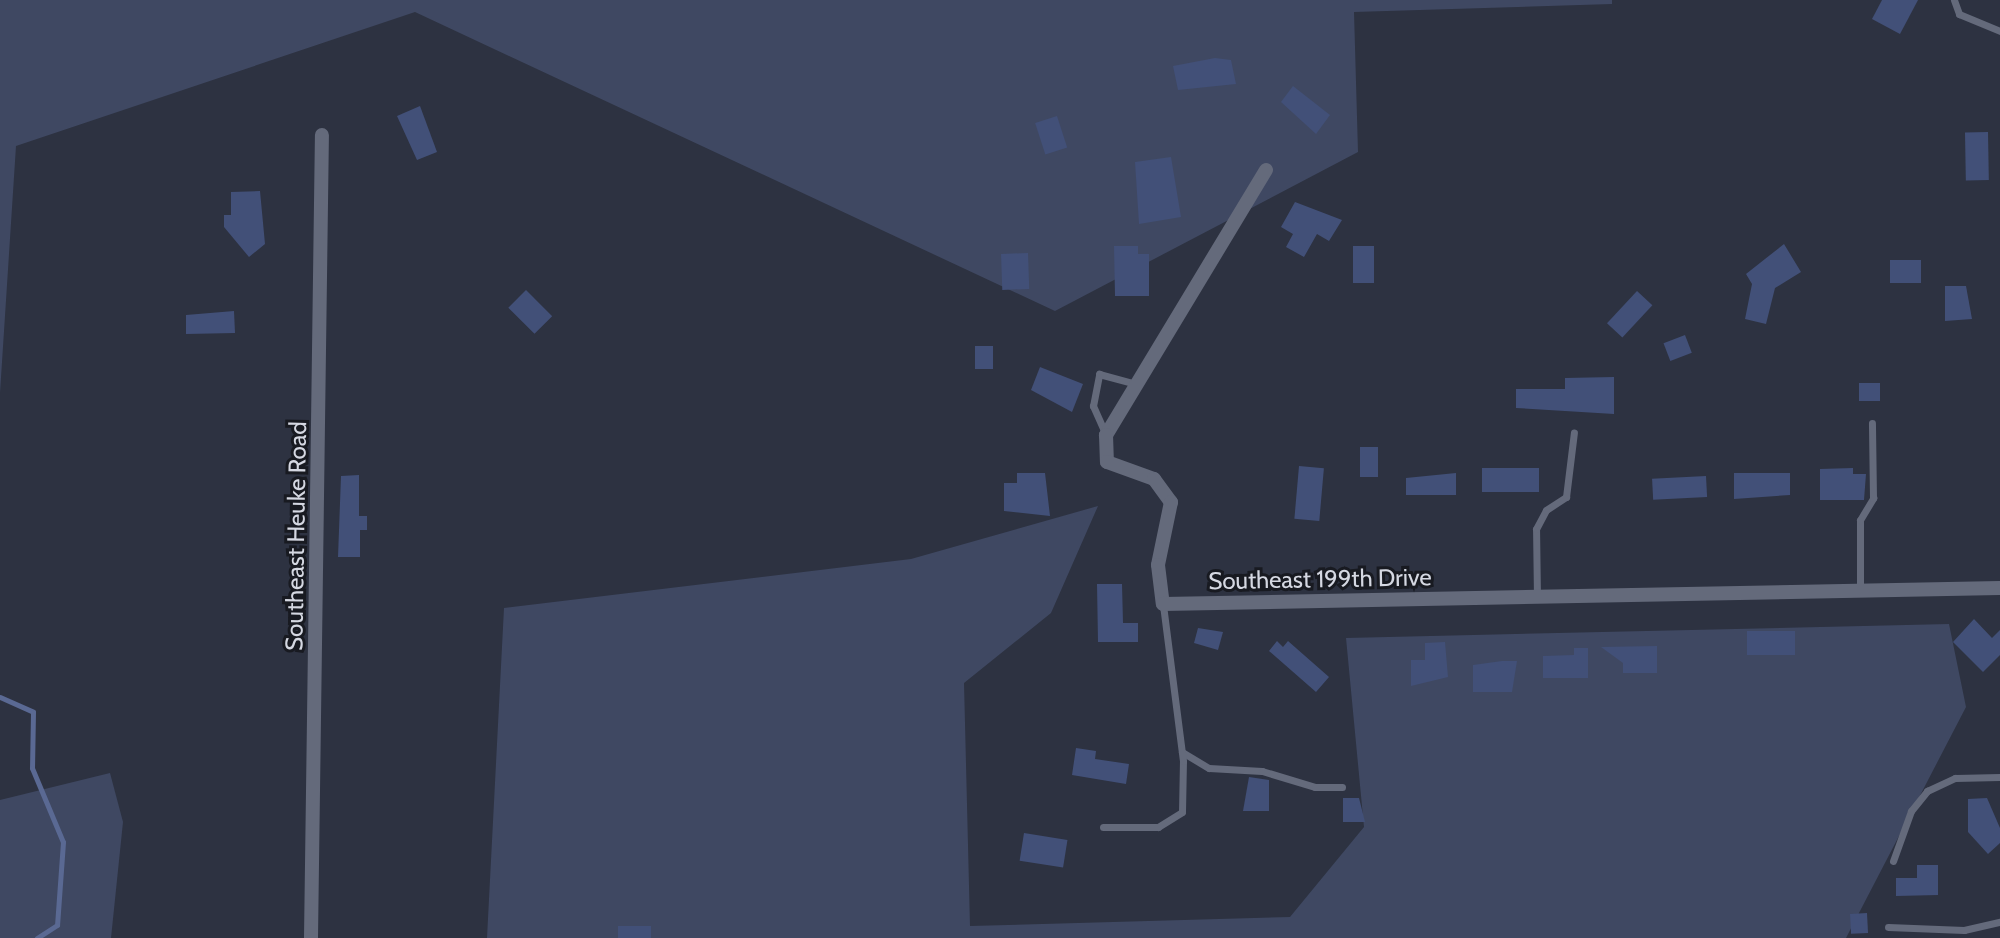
<!DOCTYPE html>
<style>
body{margin:0}
#map{position:relative;width:2000px;height:938px;overflow:hidden;background:#2d3241;font-family:Cabin,sans-serif}
div>[style]{position:absolute}
[style*='--x']{left:calc(var(--x)*1px);top:calc(var(--y)*1px);width:calc(var(--w)*1px);rotate:calc(var(--a)*1deg)}
.green>*{inset:0;background:#3f4862}
.stream>*{height:5px;margin:-2.5px;padding:0 2.5px;transform-origin:2.5px;border-radius:2.5px;background:#5a6993}
.building>*{inset:0;background:#425078;transform-origin:0 0}
.service>*{height:7px;margin:-3.5px;padding:0 3.5px;transform-origin:3.5px;border-radius:3.5px;background:#646a7b}
.minor>*{height:14px;margin:-7px;padding:0 7px;transform-origin:7px;border-radius:7px;background:#646a7b}
span{translate:-50% -50%;white-space:nowrap;text-align:center;line-height:1.15;-webkit-text-stroke:6px #181a21;paint-order:stroke}
.street-label{font-size:24px;color:#d5d8e2}
</style>
<div id="map">
<div class="green">
<div style="clip-path:polygon(0 0,1612px 0,1612px 4px,1354px 12px,1358px 152px,1055px 311px,415px 12px,16px 146px,0 393px)"></div>
<div style="clip-path:polygon(1098px 506px,1051px 613px,964px 683px,970px 926px,1290px 917px,1364px 827px,1346px 638px,1949px 624px,1966px 707px,1846px 938px,487px 938px,504px 608px,911px 559px)"></div>
<div style="clip-path:polygon(110px 773px,123px 822px,111px 938px,0 938px,0 800px)"></div>
</div>
<div class="stream">
<div style="--x:0;--y:697;--w:36;--a:24"></div>
<div style="--x:33;--y:712;--w:56;--a:91"></div>
<div style="--x:32;--y:768;--w:80;--a:67.3"></div>
<div style="--x:63;--y:842;--w:83;--a:94.1"></div>
<div style="--x:57;--y:925;--w:24;--a:147"></div>
</div>
<div class="building">
<div style="clip-path:polygon(1882px 0,1918px 0,1900px 34px,1872px 19px)"></div>
<div style="clip-path:polygon(1215px 58px,1231px 60px,1236px 84px,1178px 90px,1173px 66px)"></div>
<div style="clip-path:polygon(1293px 86px,1330px 115px,1316px 134px,1281px 102px)"></div>
<div style="clip-path:polygon(420px 106px,437px 152px,417px 160px,397px 116px)"></div>
<div style="left:1057px;top:116px;width:33px;height:23px;rotate:72deg"></div>
<div style="left:1988px;top:132px;width:48px;height:23px;rotate:89deg"></div>
<div style="clip-path:polygon(1171px 157px,1181px 217px,1139px 224px,1135px 162px)"></div>
<div style="clip-path:polygon(260px 191px,265px 244px,249px 257px,224px 227px,224px 215px,231px 215px,231px 192px)"></div>
<div style="clip-path:polygon(1295px 202px,1342px 220px,1329px 241px,1317px 234px,1304px 257px,1286px 247px,1293px 234px,1281px 227px)"></div>
<div style="clip-path:polygon(1784px 244px,1801px 272px,1775px 288px,1766px 324px,1745px 319px,1752px 284px,1746px 274px)"></div>
<div style="clip-path:polygon(1114px 246px,1138px 246px,1138px 254px,1149px 254px,1149px 296px,1115px 296px)"></div>
<div style="left:1353px;top:246px;width:21px;height:37px"></div>
<div style="left:1028px;top:253px;width:36px;height:27px;rotate:88deg"></div>
<div style="left:1921px;top:260px;width:23px;height:31px;rotate:90deg"></div>
<div style="clip-path:polygon(1945px 286px,1966px 286px,1972px 319px,1945px 321px)"></div>
<div style="left:526px;top:290px;width:37px;height:25px;rotate:45deg"></div>
<div style="left:1637px;top:291px;width:21px;height:44px;rotate:43deg"></div>
<div style="clip-path:polygon(234px 311px,235px 333px,186px 334px,186px 315px)"></div>
<div style="left:1685px;top:335px;width:19px;height:23px;rotate:69deg"></div>
<div style="left:975px;top:346px;width:18px;height:23px"></div>
<div style="clip-path:polygon(1040px 367px,1083px 384px,1072px 412px,1031px 390px)"></div>
<div style="clip-path:polygon(1614px 377px,1614px 414px,1516px 408px,1516px 389px,1565px 389px,1565px 378px)"></div>
<div style="left:1859px;top:383px;width:21px;height:18px"></div>
<div style="left:1360px;top:447px;width:18px;height:30px"></div>
<div style="left:1299px;top:466px;width:25px;height:53px;rotate:5deg"></div>
<div style="left:1482px;top:468px;width:57px;height:24px"></div>
<div style="clip-path:polygon(1853px 468px,1853px 474px,1866px 474px,1864px 500px,1820px 500px,1820px 469px)"></div>
<div style="clip-path:polygon(1017px 473px,1045px 473px,1050px 516px,1004px 511px,1004px 483px,1017px 483px)"></div>
<div style="clip-path:polygon(1456px 473px,1456px 495px,1406px 495px,1406px 478px)"></div>
<div style="clip-path:polygon(1734px 473px,1790px 473px,1790px 495px,1734px 499px)"></div>
<div style="clip-path:polygon(359px 475px,359px 516px,367px 516px,367px 530px,360px 530px,360px 557px,338px 557px,341px 476px)"></div>
<div style="left:1706px;top:476px;width:21px;height:54px;rotate:87deg"></div>
<div style="clip-path:polygon(1097px 584px,1122px 584px,1123px 623px,1138px 623px,1138px 642px,1098px 642px)"></div>
<div style="clip-path:polygon(1974px 619px,1992px 638px,2000px 630px,2000px 655px,1983px 672px,1953px 642px)"></div>
<div style="clip-path:polygon(1198px 628px,1223px 632px,1218px 650px,1194px 643px)"></div>
<div style="left:1795px;top:631px;width:24px;height:48px;rotate:90deg"></div>
<div style="clip-path:polygon(1277px 641px,1283px 647px,1288px 641px,1329px 677px,1316px 692px,1269px 651px)"></div>
<div style="clip-path:polygon(1445px 642px,1448px 677px,1411px 686px,1411px 660px,1425px 660px,1425px 643px)"></div>
<div style="clip-path:polygon(1657px 646px,1657px 673px,1623px 673px,1623px 663px,1601px 647px)"></div>
<div style="clip-path:polygon(1574px 648px,1588px 648px,1588px 678px,1543px 678px,1543px 656px,1574px 655px)"></div>
<div style="clip-path:polygon(1502px 661px,1517px 661px,1512px 692px,1473px 692px,1473px 665px)"></div>
<div style="clip-path:polygon(1076px 748px,1096px 751px,1095px 759px,1129px 764px,1126px 784px,1072px 775px)"></div>
<div style="clip-path:polygon(1249px 777px,1269px 780px,1269px 811px,1243px 811px)"></div>
<div style="clip-path:polygon(1343px 798px,1359px 798px,1365px 822px,1343px 822px)"></div>
<div style="clip-path:polygon(1987px 798px,2000px 828px,2000px 843px,1988px 854px,1968px 832px,1968px 799px)"></div>
<div style="left:1024px;top:833px;width:44px;height:28px;rotate:9deg"></div>
<div style="clip-path:polygon(1917px 865px,1938px 865px,1938px 895px,1896px 896px,1896px 878px,1917px 878px)"></div>
<div style="left:1867px;top:913px;width:20px;height:17px;rotate:87deg"></div>
<div style="left:651px;top:926px;width:12px;height:33px;rotate:90deg"></div>
</div>
<div class="service">
<div style="--x:1954;--y:0;--w:15;--a:70"></div>
<div style="--x:1959;--y:14;--w:44;--a:22.5"></div>
<div style="--x:1106;--y:435;--w:32;--a:-114"></div>
<div style="--x:1093;--y:406;--w:33;--a:-79"></div>
<div style="--x:1099;--y:374;--w:38;--a:15"></div>
<div style="--x:1860;--y:591;--w:71;--a:-90"></div>
<div style="--x:1860;--y:520;--w:26;--a:-59"></div>
<div style="--x:1873;--y:498;--w:75;--a:-90.8"></div>
<div style="--x:1537;--y:597;--w:68;--a:-90.8"></div>
<div style="--x:1536;--y:529;--w:21;--a:-62"></div>
<div style="--x:1546;--y:510;--w:24;--a:-33"></div>
<div style="--x:1566;--y:497;--w:65;--a:-83"></div>
<div style="--x:1182;--y:752;--w:31;--a:31"></div>
<div style="--x:1209;--y:768;--w:53;--a:3.2"></div>
<div style="--x:1262;--y:771;--w:55;--a:16.8"></div>
<div style="--x:1315;--y:787;--w:27;--a:0"></div>
<div style="--x:1103;--y:827;--w:55;--a:0"></div>
<div style="--x:1158;--y:827;--w:28;--a:-32"></div>
<div style="--x:1182;--y:812;--w:51;--a:-88.9"></div>
<div style="--x:1183;--y:761;--w:158;--a:-97.3"></div>
<div style="--x:1893;--y:861;--w:53;--a:-70.2"></div>
<div style="--x:1911;--y:811;--w:26;--a:-51"></div>
<div style="--x:1927;--y:791;--w:31;--a:-25"></div>
<div style="--x:1955;--y:778;--w:45;--a:-1.3"></div>
<div style="--x:1888;--y:927;--w:76;--a:2.3"></div>
<div style="--x:1964;--y:930;--w:37;--a:-13"></div>
</div>
<div class="minor">
<div style="--x:1266;--y:170;--w:310;--a:121.1"></div>
<div style="--x:1106;--y:435;--w:27;--a:88"></div>
<div style="--x:1107;--y:462;--w:50;--a:19.9"></div>
<div style="--x:1154;--y:479;--w:29;--a:54"></div>
<div style="--x:1171;--y:502;--w:64;--a:101.7"></div>
<div style="--x:1158;--y:565;--w:39;--a:83"></div>
<div style="--x:1163;--y:604;--w:837;--a:-1.1"></div>
<div style="--x:311;--y:938;--w:803;--a:-89.22"></div>
</div>
<div class="street-label">
<span style="left:296px;top:536px;rotate:-89deg">Southeast Heuke Road</span>
<span style="left:1320px;top:579px;rotate:-1deg">Southeast 199th Drive</span>
</div>
</div>
